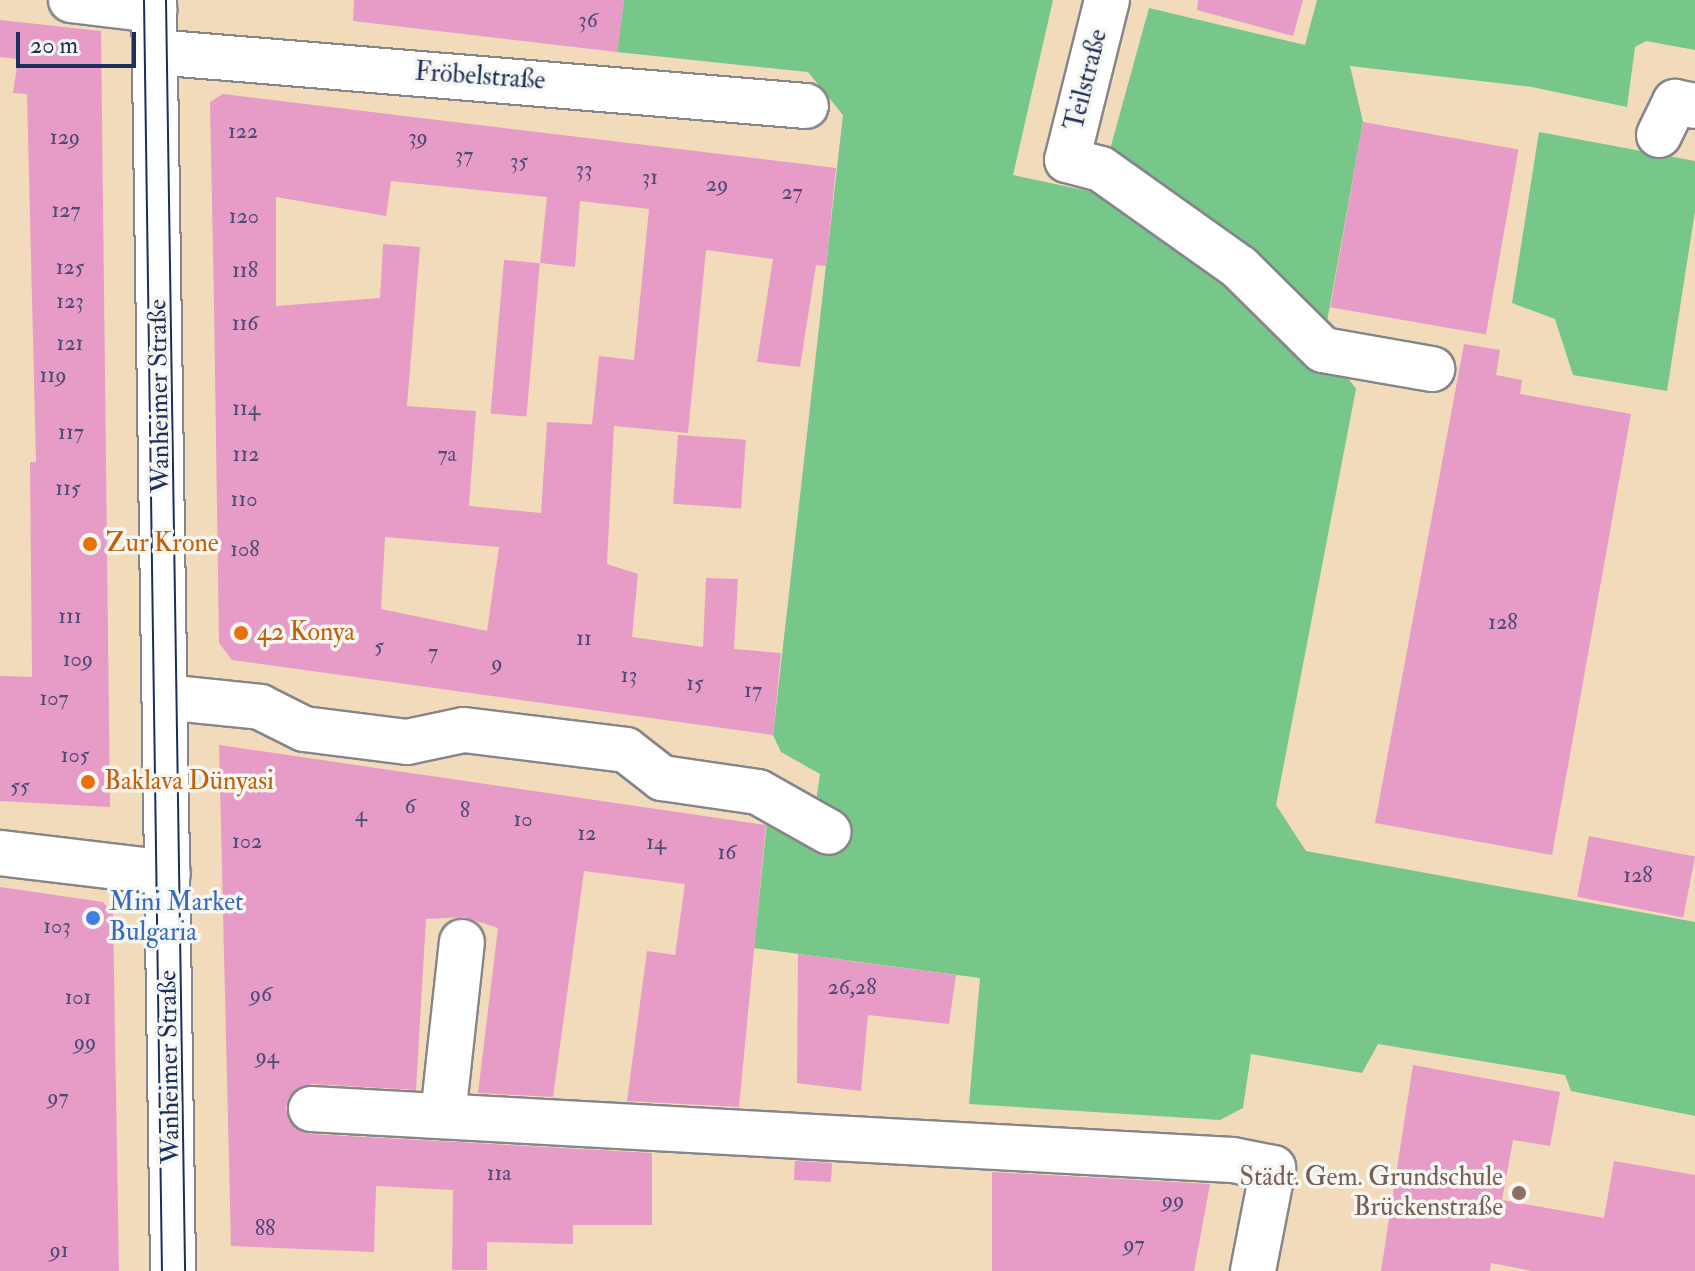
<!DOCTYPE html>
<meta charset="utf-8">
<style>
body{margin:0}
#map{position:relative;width:1695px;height:1271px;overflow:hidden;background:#f1dbbb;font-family:"IM FELL Double Pica",serif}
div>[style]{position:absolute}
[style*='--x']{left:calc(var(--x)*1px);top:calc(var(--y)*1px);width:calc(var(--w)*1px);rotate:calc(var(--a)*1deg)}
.green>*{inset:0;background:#76c789}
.building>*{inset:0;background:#e79bc7;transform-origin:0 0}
.roads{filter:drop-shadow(2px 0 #86858c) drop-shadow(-2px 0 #86858c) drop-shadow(0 2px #86858c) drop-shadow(0 -2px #86858c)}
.minor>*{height:44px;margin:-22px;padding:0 22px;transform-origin:22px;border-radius:22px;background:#fff}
.tram>*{height:2px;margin:-1px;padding:0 1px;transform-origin:1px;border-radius:1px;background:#1b2f5e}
.dots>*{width:22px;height:22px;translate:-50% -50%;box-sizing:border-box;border:4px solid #f6f6f2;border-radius:50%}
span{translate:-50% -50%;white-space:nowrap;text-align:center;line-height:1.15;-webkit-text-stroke:7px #f6f6f2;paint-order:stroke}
.number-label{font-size:22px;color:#4e4a78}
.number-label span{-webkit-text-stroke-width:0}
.street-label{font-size:26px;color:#1b2f5e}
.food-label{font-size:26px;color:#c56008}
.left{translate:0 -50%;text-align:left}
.shop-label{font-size:26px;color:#366cbe}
.education-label{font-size:26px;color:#785e54}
.right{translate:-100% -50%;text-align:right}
.scale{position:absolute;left:16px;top:32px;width:120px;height:36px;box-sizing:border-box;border:4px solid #1b2f5e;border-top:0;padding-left:10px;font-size:24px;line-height:28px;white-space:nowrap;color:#1b2f5e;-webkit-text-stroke:6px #f6f6f2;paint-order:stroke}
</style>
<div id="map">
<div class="green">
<div style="clip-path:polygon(624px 0,1053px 0,1013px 175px,1098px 193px,1149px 8px,1305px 45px,1317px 0,1695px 0,1695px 50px,1646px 41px,1635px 47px,1627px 107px,1532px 87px,1350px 66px,1363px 122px,1323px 344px,1356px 389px,1276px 805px,1306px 851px,1695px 922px,1695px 1116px,1571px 1091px,1565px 1075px,1378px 1044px,1362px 1073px,1251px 1054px,1243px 1108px,1220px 1120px,969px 1104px,980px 978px,754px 948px,767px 822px,813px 822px,820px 774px,781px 752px,773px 735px,843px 115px,808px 72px,617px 52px)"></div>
<div style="clip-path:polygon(1539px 132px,1695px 161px,1695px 211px,1667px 391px,1573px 375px,1555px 319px,1512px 303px)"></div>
</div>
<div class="building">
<div style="clip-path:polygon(354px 0,624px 0,617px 52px,353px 21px)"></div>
<div style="clip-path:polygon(1198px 0,1303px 0,1293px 36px,1197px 10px)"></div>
<div style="clip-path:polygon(0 20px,101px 31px,110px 807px,0 801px,0 676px,32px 677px,30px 462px,36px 462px,27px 94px,13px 93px,18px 59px,0 57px)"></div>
<div style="clip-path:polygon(evenodd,223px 94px,836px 168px,826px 266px,816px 265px,800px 367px,757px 362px,773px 259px,706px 250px,688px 433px,614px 426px,607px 564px,638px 574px,632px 637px,703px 647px,706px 578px,738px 579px,734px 649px,781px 653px,773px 735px,232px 660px,219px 643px,214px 305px,210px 102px,223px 94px,391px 181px,547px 197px,540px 263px,575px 267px,580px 201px,649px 209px,634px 360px,599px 356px,592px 425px,601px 425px,547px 422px,541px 513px,469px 506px,476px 411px,407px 406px,420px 247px,383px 244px,380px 298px,276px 306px,276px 197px,386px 216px,391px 181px,223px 94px,385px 537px,499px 547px,487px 631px,381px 609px,385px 537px)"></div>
<div style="left:1363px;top:122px;width:158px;height:188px;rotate:10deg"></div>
<div style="left:504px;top:260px;width:36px;height:154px;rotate:5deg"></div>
<div style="clip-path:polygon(1464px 344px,1500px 350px,1496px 375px,1522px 380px,1520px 394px,1631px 414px,1552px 855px,1375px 823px)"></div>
<div style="left:678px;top:435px;width:68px;height:69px;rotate:4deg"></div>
<div style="clip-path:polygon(219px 745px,766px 825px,739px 1107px,627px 1101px,647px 951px,675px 955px,685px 884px,584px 871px,553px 1097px,478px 1093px,498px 928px,464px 917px,426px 919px,416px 1090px,312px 1084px,291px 1095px,286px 1107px,289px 1121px,310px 1134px,652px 1153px,652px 1225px,573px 1225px,573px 1244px,487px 1242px,487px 1270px,452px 1270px,453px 1190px,376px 1186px,374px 1252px,231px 1246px)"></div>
<div style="left:1589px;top:836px;width:108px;height:62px;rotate:11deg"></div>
<div style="clip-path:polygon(0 887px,103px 902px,113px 914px,119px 1271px,0 1271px)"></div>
<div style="clip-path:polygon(798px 954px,956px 975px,949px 1024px,868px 1015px,861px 1091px,797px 1083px)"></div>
<div style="clip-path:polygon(1413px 1065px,1560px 1092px,1550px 1146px,1513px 1140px,1502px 1200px,1604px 1218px,1614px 1161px,1695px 1175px,1695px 1271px,1532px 1271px,1491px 1263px,1490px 1271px,1381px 1271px)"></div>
<div style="left:795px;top:1161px;width:37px;height:19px;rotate:3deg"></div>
<div style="clip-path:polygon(992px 1172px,1210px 1184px,1194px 1271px,992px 1271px)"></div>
</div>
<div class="roads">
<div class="minor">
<div style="--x:71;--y:0;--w:84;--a:6.9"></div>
<div style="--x:154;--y:0;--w:1271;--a:89.14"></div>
<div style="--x:1107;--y:0;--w:165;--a:104"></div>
<div style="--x:1067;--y:160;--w:35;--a:15"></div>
<div style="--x:1101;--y:169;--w:169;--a:35.4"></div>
<div style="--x:1239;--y:267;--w:118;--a:44.7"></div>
<div style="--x:1323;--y:350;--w:111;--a:9.9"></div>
<div style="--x:155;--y:52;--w:653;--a:4.74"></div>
<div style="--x:1659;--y:135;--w:37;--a:-64"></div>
<div style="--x:1675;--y:102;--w:20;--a:11"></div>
<div style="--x:164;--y:697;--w:97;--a:5.9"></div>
<div style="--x:260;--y:707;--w:49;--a:26.6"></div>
<div style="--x:304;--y:729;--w:104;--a:7.2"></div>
<div style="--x:407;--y:742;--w:58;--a:-11.9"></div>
<div style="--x:464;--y:730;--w:163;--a:7"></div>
<div style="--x:626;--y:750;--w:46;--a:37.9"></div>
<div style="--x:662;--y:778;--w:97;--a:8.3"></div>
<div style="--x:758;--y:792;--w:81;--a:29.4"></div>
<div style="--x:0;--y:853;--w:169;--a:6.8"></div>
<div style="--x:311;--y:1109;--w:923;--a:3.17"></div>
<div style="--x:1233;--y:1160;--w:41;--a:11.3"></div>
<div style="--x:1273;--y:1168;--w:105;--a:101"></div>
<div style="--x:443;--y:1116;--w:175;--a:-83.8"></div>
</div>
</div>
<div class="tram">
<div style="--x:144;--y:0;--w:1271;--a:89.19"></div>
<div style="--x:166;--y:0;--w:1271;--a:89.14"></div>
</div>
<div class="dots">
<div style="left:90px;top:544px;background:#e8710a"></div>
<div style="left:241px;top:633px;background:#e8710a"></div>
<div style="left:88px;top:782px;background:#e8710a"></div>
<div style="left:93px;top:918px;background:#3f7fe0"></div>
<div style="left:1519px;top:1193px;background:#8d6e63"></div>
</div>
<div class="number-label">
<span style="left:588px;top:21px">36</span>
<span style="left:243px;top:132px">122</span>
<span style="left:65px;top:138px">129</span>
<span style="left:418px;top:138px">39</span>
<span style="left:464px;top:156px">37</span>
<span style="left:519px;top:162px">35</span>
<span style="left:584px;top:170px">33</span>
<span style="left:650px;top:178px">31</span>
<span style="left:717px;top:185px">29</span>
<span style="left:792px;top:193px">27</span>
<span style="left:66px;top:211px">127</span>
<span style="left:244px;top:217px">120</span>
<span style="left:70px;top:268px">125</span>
<span style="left:245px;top:271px">118</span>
<span style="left:70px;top:302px">123</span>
<span style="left:245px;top:324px">116</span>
<span style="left:70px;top:344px">121</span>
<span style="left:53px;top:376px">119</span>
<span style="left:246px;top:409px">114</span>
<span style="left:71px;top:433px">117</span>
<span style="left:246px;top:455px">112</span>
<span style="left:447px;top:455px">7a</span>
<span style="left:68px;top:489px">115</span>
<span style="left:244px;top:500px">110</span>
<span style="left:245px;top:550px">108</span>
<span style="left:70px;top:617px">111</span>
<span style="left:1503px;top:623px">128</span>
<span style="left:584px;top:639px">11</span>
<span style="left:379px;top:647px">5</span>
<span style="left:433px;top:653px">7</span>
<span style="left:78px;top:660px">109</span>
<span style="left:497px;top:664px">9</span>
<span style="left:629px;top:676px">13</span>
<span style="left:695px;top:684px">15</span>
<span style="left:753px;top:691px">17</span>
<span style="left:54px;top:699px">107</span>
<span style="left:75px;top:756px">105</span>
<span style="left:20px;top:787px">55</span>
<span style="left:410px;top:807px">6</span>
<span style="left:465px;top:811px">8</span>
<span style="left:361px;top:815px">4</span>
<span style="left:523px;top:820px">10</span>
<span style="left:587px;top:834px">12</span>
<span style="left:247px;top:842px">102</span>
<span style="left:656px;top:843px">14</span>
<span style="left:727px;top:853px">16</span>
<span style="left:1638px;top:876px">128</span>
<span style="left:57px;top:927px">103</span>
<span style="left:852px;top:988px">26,28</span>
<span style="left:261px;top:995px">96</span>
<span style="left:78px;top:998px">101</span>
<span style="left:85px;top:1043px">99</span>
<span style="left:267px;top:1057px">94</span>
<span style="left:58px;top:1098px">97</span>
<span style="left:499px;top:1174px">11a</span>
<span style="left:1173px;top:1201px">99</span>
<span style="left:265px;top:1229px">88</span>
<span style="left:1134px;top:1245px">97</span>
<span style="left:59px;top:1251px">91</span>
</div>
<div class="street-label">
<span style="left:480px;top:77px;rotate:4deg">Fröbelstraße</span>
<span style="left:1087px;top:80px;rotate:-76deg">Teilstraße</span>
<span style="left:160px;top:396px;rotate:-91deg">Wanheimer Straße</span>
<span style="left:170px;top:1067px;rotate:-91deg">Wanheimer Straße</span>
</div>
<div class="food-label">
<span class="left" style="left:106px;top:544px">Zur Krone</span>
<span class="left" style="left:257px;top:633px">42 Konya</span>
<span class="left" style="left:104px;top:782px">Baklava Dünyasi</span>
</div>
<div class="shop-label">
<span class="left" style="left:109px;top:918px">Mini Market<br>Bulgaria</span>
</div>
<div class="education-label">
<span class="right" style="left:1503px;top:1193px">Städt. Gem. Grundschule<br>Brückenstraße</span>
</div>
<div class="scale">20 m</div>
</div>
